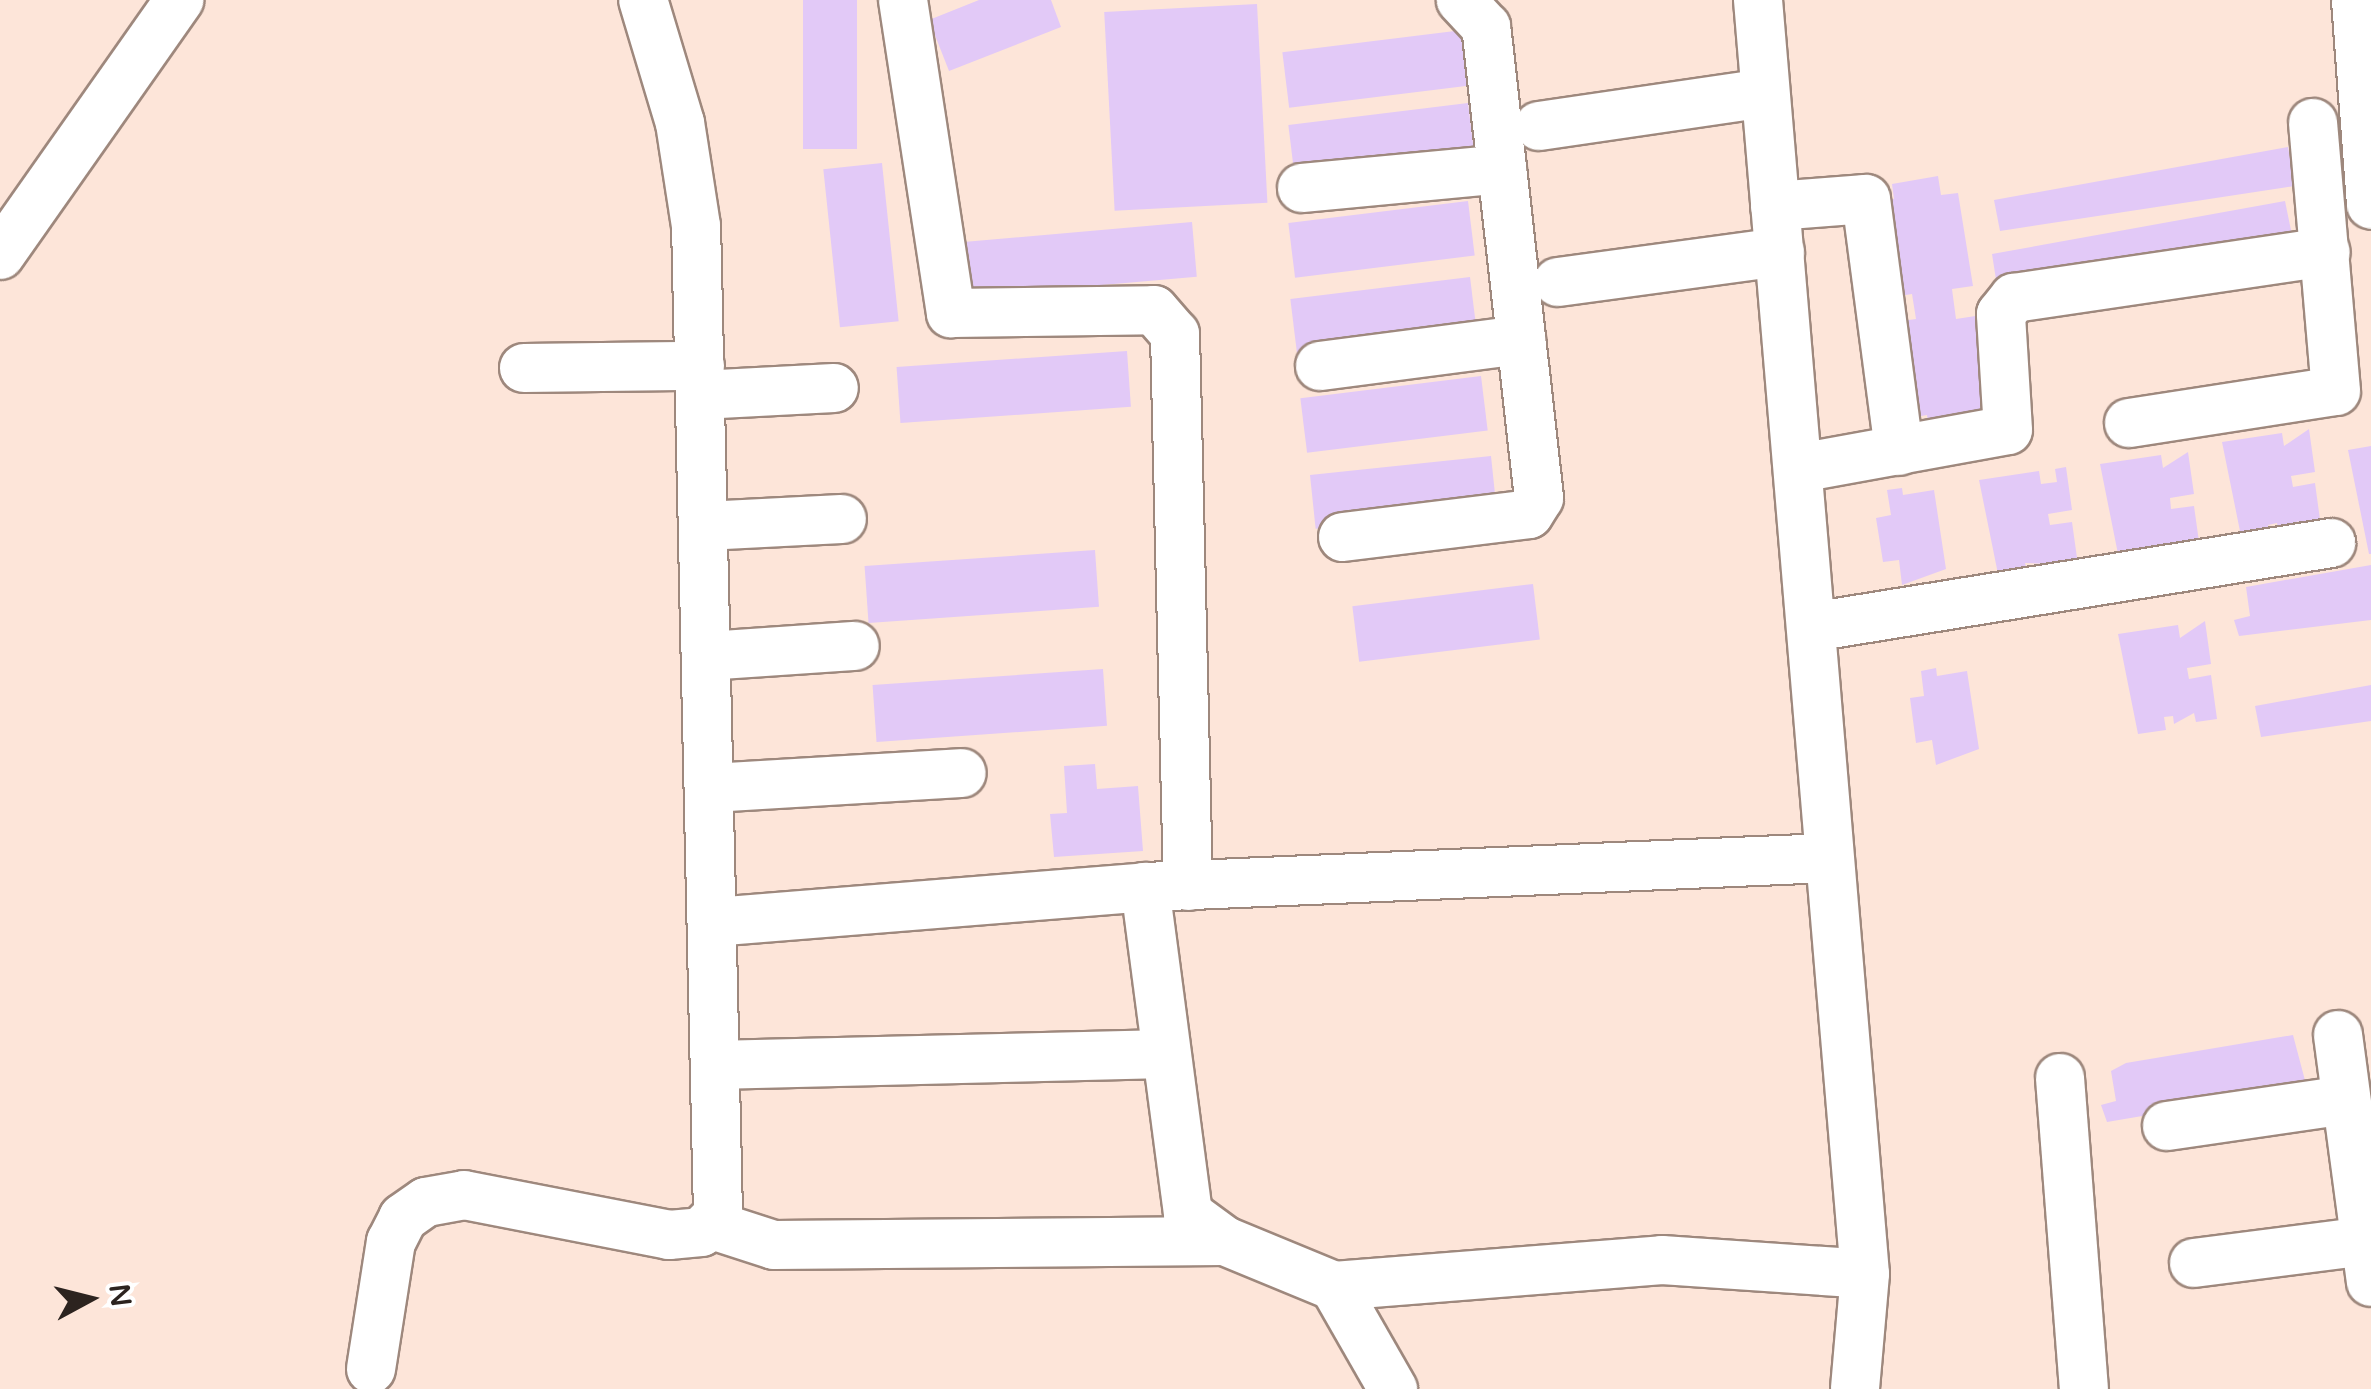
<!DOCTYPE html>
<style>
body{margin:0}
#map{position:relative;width:2371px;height:1389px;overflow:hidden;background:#fde5d9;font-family:"Varela Round",sans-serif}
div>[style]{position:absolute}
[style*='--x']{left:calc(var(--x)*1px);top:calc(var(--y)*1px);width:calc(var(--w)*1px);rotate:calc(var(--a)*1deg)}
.building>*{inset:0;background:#e2c9f7;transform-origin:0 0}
.roads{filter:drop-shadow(2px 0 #9e887d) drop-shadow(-2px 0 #9e887d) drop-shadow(0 2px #9e887d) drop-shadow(0 -2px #9e887d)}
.minor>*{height:48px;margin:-24px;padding:0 24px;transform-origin:24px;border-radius:24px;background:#fff}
span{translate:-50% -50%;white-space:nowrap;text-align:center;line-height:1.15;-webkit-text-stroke:8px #fff;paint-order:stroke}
.north{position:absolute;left:40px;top:1249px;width:100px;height:100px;-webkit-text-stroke:8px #fff;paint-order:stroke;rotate:83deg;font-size:28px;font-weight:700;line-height:40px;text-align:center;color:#2c231f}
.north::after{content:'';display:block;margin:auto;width:35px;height:45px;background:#2c231f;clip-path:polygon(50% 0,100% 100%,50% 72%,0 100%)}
</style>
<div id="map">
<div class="building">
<div style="left:803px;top:0;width:54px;height:149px"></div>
<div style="clip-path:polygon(979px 0,1051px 0,1061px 27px,949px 71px,929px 20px)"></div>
<div style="left:1257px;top:4px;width:199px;height:153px;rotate:87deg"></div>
<div style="left:1463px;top:30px;width:56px;height:182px;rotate:83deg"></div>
<div style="left:1468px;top:103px;width:55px;height:181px;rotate:83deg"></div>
<div style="clip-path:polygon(2288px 147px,2295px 186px,2000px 231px,1994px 200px)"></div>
<div style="left:882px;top:163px;width:159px;height:59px;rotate:84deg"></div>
<div style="clip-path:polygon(1938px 176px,1941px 195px,1958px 193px,1973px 286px,1952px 289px,1956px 319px,1982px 315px,1998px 417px,1929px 431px,1927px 415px,1909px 418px,1894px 322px,1916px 319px,1912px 294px,1893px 297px,1878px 201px,1894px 199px,1892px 184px)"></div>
<div style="left:1468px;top:201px;width:55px;height:181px;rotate:83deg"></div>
<div style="clip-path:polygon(2285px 201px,2293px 240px,1997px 286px,1992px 254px)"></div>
<div style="left:1192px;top:222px;width:55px;height:235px;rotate:85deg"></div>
<div style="left:1470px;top:277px;width:54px;height:181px;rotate:83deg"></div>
<div style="left:1127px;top:351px;width:56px;height:231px;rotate:86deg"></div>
<div style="left:1481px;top:376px;width:55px;height:182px;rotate:83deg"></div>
<div style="clip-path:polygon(2309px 429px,2315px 472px,2291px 476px,2293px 487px,2315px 483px,2321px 527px,2300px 530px,2298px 521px,2279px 532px,2277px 523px,2268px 525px,2270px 537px,2242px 541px,2222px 442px,2282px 433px,2284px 446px)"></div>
<div style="clip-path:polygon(2371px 446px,2371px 554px,2369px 554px,2348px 450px)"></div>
<div style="clip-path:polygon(2188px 452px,2194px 494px,2170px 498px,2171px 509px,2194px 506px,2200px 549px,2178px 552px,2177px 543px,2157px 554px,2156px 546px,2149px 560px,2120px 564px,2100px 464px,2161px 455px,2163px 468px)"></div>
<div style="left:1491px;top:456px;width:54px;height:182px;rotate:84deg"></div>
<div style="clip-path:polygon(2066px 467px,2072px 510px,2048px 514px,2050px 525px,2072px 522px,2078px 565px,2025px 563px,2028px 575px,1999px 579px,1979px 480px,2039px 471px,2041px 484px,2057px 482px,2055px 469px)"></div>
<div style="clip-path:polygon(1902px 488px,1903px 495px,1934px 490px,1946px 569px,1902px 585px,1899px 560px,1883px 562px,1876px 518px,1891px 515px,1887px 490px)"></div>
<div style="left:1095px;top:550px;width:57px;height:231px;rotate:86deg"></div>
<div style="clip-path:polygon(2371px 565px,2371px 620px,2239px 636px,2234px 620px,2250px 616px,2246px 587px)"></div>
<div style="left:1533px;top:584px;width:56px;height:182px;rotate:83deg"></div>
<div style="clip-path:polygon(2205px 621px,2211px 664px,2187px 668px,2189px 679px,2211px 675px,2217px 719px,2196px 722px,2194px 713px,2174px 724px,2173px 716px,2164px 717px,2166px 730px,2138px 734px,2118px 634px,2178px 625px,2180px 638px)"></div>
<div style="clip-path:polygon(1936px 668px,1937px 676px,1967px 671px,1979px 749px,1936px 765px,1932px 740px,1916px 743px,1910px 698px,1924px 696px,1921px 671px)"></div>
<div style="left:1103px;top:669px;width:57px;height:231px;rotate:86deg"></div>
<div style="clip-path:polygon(2371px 685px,2371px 721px,2261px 737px,2255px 706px)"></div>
<div style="clip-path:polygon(1095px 764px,1097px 789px,1138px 786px,1143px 851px,1054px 857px,1050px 814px,1067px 813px,1064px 766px)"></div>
<div style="clip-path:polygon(2293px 1035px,2307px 1088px,2107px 1122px,2101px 1105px,2116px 1101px,2111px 1071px,2126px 1063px)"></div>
</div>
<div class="roads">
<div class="minor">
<div style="--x:903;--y:0;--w:317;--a:81.3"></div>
<div style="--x:951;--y:313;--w:203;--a:-0.8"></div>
<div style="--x:1154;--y:310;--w:32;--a:49"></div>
<div style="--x:1175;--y:334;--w:552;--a:88.65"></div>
<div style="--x:1758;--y:0;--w:1278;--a:85.2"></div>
<div style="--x:1865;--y:1274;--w:115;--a:95"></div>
<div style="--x:2356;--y:0;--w:205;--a:85.8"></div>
<div style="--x:1539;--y:126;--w:227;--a:-8.3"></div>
<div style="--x:1302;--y:188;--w:201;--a:-5.4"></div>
<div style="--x:1775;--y:206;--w:91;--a:-4.4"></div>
<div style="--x:1866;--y:199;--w:254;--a:82.5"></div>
<div style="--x:0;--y:255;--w:312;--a:-54.9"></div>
<div style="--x:1558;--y:282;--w:224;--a:-7.7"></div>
<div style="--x:1320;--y:366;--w:203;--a:-7.4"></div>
<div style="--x:524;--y:368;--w:176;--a:-0.7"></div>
<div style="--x:700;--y:395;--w:134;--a:-3"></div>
<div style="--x:2129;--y:423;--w:209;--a:-8.8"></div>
<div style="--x:2336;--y:391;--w:269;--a:-94.9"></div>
<div style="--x:1799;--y:468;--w:212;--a:-10.3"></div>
<div style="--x:2008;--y:430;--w:116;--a:-93.5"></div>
<div style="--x:2001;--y:314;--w:21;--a:-51"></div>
<div style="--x:2014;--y:298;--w:315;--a:-8.4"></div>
<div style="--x:704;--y:526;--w:138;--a:-2.9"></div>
<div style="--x:1343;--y:537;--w:187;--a:-7"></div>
<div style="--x:1529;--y:514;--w:19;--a:-58"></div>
<div style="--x:1539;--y:498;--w:474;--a:-96.4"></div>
<div style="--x:1486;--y:27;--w:37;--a:-133"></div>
<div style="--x:1812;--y:627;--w:526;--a:-9.19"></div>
<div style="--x:707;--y:656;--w:148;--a:-3.9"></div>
<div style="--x:710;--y:788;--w:252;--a:-3.4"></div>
<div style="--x:1145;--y:887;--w:330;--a:82.5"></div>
<div style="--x:1188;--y:1214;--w:46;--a:36.1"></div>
<div style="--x:1225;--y:1241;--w:118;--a:22.4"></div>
<div style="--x:1334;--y:1286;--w:119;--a:60.2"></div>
<div style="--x:714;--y:922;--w:432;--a:-4.6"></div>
<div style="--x:1145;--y:887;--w:685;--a:-2.43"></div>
<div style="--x:2338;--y:1035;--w:249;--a:82.4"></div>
<div style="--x:718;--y:1065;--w:445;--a:-1.4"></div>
<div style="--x:2060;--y:1078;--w:312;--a:85.6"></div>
<div style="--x:2167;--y:1126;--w:181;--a:-8.3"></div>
<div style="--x:712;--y:1225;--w:65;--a:17.9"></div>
<div style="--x:774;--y:1245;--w:451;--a:-0.5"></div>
<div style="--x:2194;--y:1263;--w:173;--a:-7.3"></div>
<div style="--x:1334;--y:1286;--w:329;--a:-4.5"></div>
<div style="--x:1662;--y:1260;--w:203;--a:3.9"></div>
<div style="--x:371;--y:1369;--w:129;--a:-81.1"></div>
<div style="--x:391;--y:1242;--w:27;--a:-63"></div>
<div style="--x:403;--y:1218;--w:28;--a:-35"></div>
<div style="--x:426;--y:1202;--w:39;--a:-10"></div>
<div style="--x:464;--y:1195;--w:209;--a:11"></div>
<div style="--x:669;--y:1235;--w:32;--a:-5"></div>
<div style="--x:701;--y:1232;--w:24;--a:-45"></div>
<div style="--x:718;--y:1215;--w:989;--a:-91.27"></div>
<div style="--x:696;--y:226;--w:104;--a:-98.8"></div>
<div style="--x:680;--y:123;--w:128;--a:-106.7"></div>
</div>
</div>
<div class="north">N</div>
</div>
